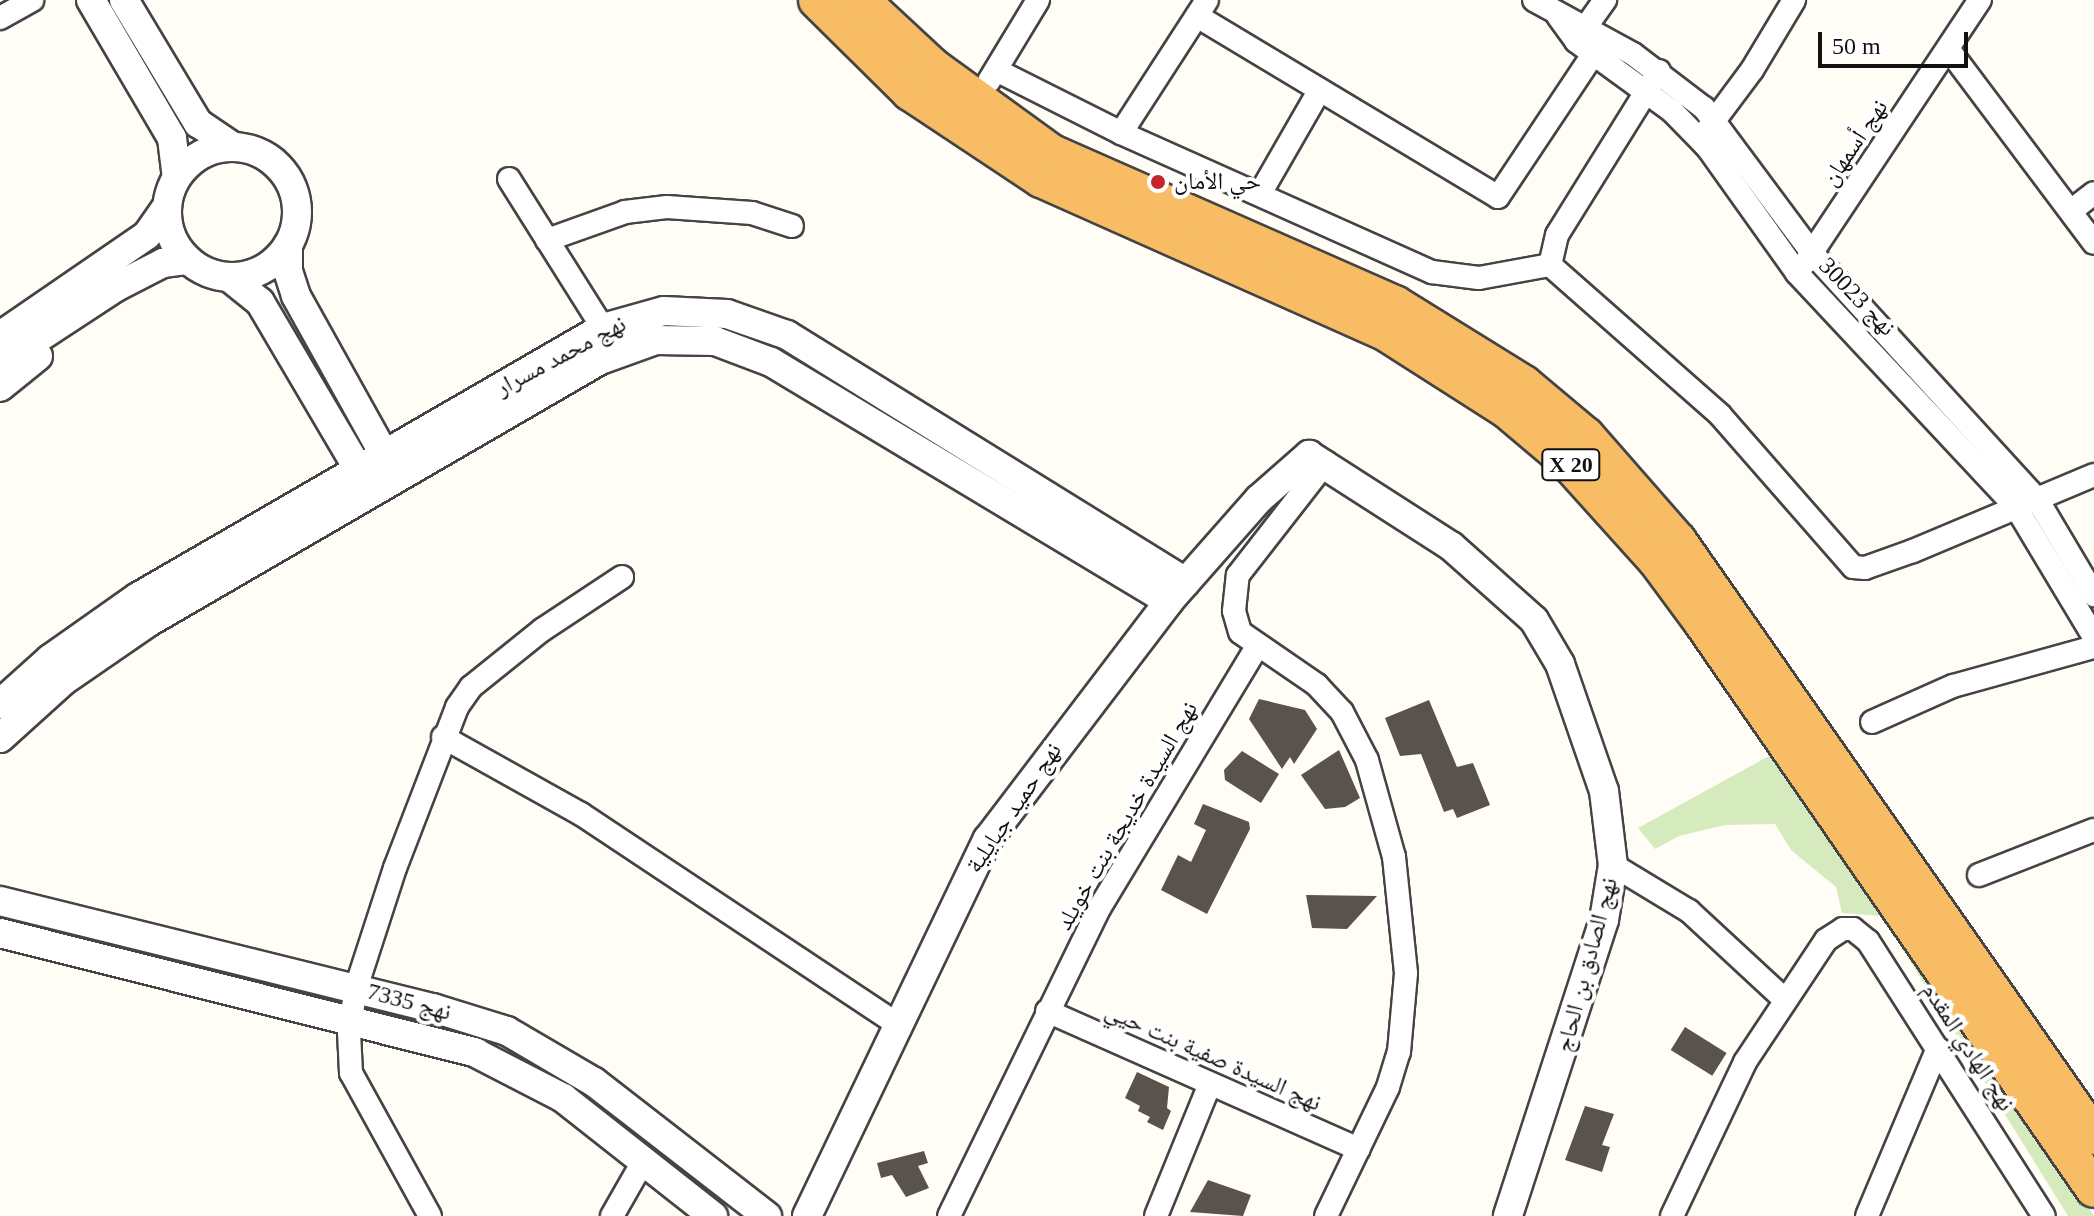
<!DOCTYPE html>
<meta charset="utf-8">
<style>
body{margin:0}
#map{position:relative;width:2094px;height:1216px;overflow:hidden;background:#fffdf5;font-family:"Times New Roman","Noto Naskh Arabic",serif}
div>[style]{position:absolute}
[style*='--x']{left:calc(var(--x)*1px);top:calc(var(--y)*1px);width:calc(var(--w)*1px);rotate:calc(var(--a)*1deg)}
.green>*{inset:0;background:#d5ebbd}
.building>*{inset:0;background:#5a524d;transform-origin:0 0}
.roads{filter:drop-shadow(2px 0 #444) drop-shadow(-2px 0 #444) drop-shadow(0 2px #444) drop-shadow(0 -2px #444)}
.minor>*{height:22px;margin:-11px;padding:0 11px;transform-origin:11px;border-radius:11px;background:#fff}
.tertiary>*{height:28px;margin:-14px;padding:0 14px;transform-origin:14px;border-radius:14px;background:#fff}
.tertiary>.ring{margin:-14px;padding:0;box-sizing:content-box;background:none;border:28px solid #fff;border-radius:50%}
.trunk>*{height:36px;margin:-18px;padding:0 18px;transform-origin:18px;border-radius:18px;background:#f7bc64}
.dots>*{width:22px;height:22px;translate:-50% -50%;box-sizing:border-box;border:4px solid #fff;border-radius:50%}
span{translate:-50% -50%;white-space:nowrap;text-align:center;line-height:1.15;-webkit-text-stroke:8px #fff;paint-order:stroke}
.shield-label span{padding:2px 6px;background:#fff;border:2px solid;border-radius:6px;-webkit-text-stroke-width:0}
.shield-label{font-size:22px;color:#111;font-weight:700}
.street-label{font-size:24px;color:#111}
.poi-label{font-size:24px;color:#111}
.left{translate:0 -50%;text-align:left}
.scale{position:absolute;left:1818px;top:32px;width:150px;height:36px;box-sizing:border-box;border:4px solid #111;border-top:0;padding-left:10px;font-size:24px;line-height:28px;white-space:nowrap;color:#111;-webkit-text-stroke:6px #fff;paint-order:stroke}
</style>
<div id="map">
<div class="green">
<div style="clip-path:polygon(1769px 756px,2052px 1149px,2094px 1216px,2068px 1216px,1882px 916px,1842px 913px,1836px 887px,1791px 850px,1775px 824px,1725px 825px,1679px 836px,1655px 849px,1638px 828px)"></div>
</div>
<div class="building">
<div style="clip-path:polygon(1259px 699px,1305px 710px,1317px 729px,1294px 764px,1290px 757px,1282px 769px,1249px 719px)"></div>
<div style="clip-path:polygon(1429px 700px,1457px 767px,1473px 763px,1490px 805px,1457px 818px,1453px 809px,1444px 812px,1421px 754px,1400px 756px,1385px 718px)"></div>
<div style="clip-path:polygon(1339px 750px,1360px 798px,1345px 807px,1325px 809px,1301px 775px)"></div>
<div style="clip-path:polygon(1242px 751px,1279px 774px,1261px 803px,1225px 780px,1224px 770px)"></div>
<div style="clip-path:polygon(1203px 804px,1249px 822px,1250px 829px,1207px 914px,1161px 890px,1178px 855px,1191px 862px,1206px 830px,1194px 824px)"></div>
<div style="clip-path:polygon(1306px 895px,1377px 896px,1347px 929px,1312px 928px)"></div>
<div style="left:1685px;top:1027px;width:49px;height:27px;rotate:32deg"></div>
<div style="clip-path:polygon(1137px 1072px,1169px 1087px,1167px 1108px,1171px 1111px,1163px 1130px,1147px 1122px,1150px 1117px,1138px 1111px,1140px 1106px,1125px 1098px)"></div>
<div style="clip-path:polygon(1585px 1106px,1614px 1114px,1602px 1145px,1610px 1147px,1602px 1172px,1565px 1160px)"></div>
<div style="clip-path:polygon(924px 1151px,928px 1163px,918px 1166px,929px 1188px,906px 1197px,892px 1175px,881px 1178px,877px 1163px)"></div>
<div style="clip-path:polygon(1208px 1180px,1251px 1195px,1243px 1216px,1190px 1212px)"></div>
</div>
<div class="roads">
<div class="minor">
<div style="--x:1534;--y:0;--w:113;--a:28.6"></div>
<div style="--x:1633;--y:54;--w:89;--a:37.3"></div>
<div style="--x:1704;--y:108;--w:182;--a:53.3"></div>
<div style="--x:1813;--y:254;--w:332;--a:47.6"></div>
<div style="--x:2037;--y:499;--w:112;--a:59.3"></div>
<div style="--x:1197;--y:16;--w:351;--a:31"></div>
<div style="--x:1498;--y:197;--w:187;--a:-56.3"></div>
<div style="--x:1558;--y:16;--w:31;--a:54"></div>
<div style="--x:1576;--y:41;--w:119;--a:36.1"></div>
<div style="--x:1672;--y:111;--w:52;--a:45.8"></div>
<div style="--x:1708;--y:148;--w:153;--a:54.5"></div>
<div style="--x:1797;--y:273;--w:320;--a:46.9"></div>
<div style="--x:2016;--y:507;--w:152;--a:59"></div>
<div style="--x:0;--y:18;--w:37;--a:-29"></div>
<div style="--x:1578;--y:38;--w:47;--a:-54.6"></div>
<div style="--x:1949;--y:50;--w:241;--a:53.1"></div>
<div style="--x:996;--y:70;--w:140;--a:26.7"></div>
<div style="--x:1121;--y:133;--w:341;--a:24.1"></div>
<div style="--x:1432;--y:272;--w:47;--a:7.3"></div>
<div style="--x:1479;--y:278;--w:72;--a:-10.4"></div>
<div style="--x:1659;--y:71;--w:193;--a:121.9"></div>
<div style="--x:1557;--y:235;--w:31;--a:103"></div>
<div style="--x:1550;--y:265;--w:227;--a:41.4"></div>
<div style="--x:1720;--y:415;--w:202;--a:48.8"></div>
<div style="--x:1853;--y:567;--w:12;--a:5"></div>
<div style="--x:1865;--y:568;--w:51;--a:-19.5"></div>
<div style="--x:1913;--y:551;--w:196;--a:-22.8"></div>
<div style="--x:989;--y:81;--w:95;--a:-58.8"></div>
<div style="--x:1708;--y:129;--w:74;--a:-53.3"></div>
<div style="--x:1752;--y:70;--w:82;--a:-59"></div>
<div style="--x:1121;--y:133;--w:158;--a:-57.1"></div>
<div style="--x:509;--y:179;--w:176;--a:57.8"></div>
<div style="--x:1261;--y:192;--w:116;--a:-60.1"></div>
<div style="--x:2071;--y:211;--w:29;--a:-38"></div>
<div style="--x:547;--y:240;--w:83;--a:-19.7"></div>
<div style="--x:625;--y:212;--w:42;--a:-6.8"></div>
<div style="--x:667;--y:207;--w:85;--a:4"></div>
<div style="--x:752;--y:213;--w:42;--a:18"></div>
<div style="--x:1805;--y:263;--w:316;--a:-56.4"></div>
<div style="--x:1872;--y:722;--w:89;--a:-24"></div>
<div style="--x:1953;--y:686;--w:146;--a:-15.5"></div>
<div style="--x:443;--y:737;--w:158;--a:29.2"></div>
<div style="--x:581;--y:814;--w:379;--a:33.6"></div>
<div style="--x:1613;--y:865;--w:89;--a:31.2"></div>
<div style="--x:1689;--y:911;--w:129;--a:42.8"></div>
<div style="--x:1979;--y:875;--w:123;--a:-21.4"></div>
<div style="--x:1047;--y:1011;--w:341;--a:23.9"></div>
<div style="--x:430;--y:1216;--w:163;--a:-118.9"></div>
<div style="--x:351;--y:1073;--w:41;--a:-92.8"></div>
<div style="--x:349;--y:1032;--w:45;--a:-81"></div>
<div style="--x:356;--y:988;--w:126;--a:-72"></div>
<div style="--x:395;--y:868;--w:173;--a:-68.9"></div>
<div style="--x:457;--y:707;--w:24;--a:-55"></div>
<div style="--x:471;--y:687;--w:91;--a:-38.8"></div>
<div style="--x:542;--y:630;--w:96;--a:-33.5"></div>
<div style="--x:612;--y:1216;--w:64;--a:-60.3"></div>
<div style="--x:949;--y:1216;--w:344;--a:-64"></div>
<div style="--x:1100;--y:907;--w:304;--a:-58.9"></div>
<div style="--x:1156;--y:1216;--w:143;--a:-67.8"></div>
<div style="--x:1326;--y:1216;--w:143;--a:-64.3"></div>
<div style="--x:1388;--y:1087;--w:37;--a:-73"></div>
<div style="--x:1399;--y:1052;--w:79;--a:-84.9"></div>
<div style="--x:1406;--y:973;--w:117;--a:-95.9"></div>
<div style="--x:1394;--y:857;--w:101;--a:-105.6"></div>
<div style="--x:1367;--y:760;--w:54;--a:-117.5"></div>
<div style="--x:1342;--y:712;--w:37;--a:-133"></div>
<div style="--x:1317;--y:685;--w:93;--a:-145.5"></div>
<div style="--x:1240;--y:632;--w:22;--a:-106"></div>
<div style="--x:1234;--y:611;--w:36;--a:-84"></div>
<div style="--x:1238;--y:575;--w:143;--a:-52.1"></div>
<div style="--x:1672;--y:1216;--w:170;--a:-64.6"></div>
<div style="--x:1745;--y:1062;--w:146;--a:-56.4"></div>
<div style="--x:1826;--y:940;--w:20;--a:-33"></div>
<div style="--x:1843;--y:929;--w:10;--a:0"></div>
<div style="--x:1853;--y:929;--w:19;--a:39"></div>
<div style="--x:1868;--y:941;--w:326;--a:57.4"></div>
<div style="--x:1867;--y:1216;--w:182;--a:-67.1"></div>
</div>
<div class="tertiary">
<div style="--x:91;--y:0;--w:160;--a:59.6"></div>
<div style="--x:172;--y:138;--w:39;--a:83"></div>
<div style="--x:124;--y:0;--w:144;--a:59"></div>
<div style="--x:198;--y:123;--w:41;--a:34.1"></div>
<div class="ring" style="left:167px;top:147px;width:102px;height:102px"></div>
<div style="--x:288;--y:245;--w:26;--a:90"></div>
<div style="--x:288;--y:271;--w:26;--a:72"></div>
<div style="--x:296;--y:296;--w:201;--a:60.9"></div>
<div style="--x:229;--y:277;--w:40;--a:39"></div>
<div style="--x:260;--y:302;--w:215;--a:59.5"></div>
<div style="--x:0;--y:336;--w:178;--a:-34.5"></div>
<div style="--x:147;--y:235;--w:35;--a:-55"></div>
<div style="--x:0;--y:363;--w:139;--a:-33.2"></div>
<div style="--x:116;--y:287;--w:53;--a:-27.1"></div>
<div style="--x:163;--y:263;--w:25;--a:-7"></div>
<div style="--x:0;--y:387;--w:49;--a:-39.2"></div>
<div style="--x:0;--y:704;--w:67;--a:-42"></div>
<div style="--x:50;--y:659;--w:108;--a:-35.2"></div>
<div style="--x:138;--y:597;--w:537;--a:-30.05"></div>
<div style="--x:603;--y:328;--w:63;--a:-15.6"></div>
<div style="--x:664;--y:311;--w:63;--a:2.7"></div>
<div style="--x:727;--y:314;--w:64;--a:19.3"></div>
<div style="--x:787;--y:335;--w:469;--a:31.8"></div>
<div style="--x:0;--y:738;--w:85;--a:-42.1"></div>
<div style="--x:63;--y:681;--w:102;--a:-34.6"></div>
<div style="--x:147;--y:623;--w:524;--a:-30.14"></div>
<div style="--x:600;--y:360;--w:59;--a:-19.7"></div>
<div style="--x:656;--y:340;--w:59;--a:1"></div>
<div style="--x:715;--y:341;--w:60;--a:20.6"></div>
<div style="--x:771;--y:362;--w:464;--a:31"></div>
<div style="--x:0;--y:901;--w:446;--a:13.9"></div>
<div style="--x:433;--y:1008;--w:77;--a:17.3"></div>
<div style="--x:507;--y:1031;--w:101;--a:30.4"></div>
<div style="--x:594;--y:1082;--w:219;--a:37.8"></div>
<div style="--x:0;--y:933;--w:491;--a:14.1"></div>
<div style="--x:476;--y:1053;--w:98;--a:27.3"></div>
<div style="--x:563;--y:1098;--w:191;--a:38.2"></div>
<div style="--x:807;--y:1216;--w:418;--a:-64.4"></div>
<div style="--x:988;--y:839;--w:299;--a:-52.7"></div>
<div style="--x:1169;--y:601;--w:136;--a:-48.6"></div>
<div style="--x:1259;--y:499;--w:67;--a:-41.3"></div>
<div style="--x:1309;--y:455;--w:169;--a:32.7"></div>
<div style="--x:1451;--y:546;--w:111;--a:41.7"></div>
<div style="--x:1534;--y:620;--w:51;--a:59.4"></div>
<div style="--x:1560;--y:664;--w:134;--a:70.9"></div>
<div style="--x:1604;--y:791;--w:75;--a:83.1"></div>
<div style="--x:1613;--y:865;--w:56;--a:99.3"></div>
<div style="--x:1604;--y:920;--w:311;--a:108"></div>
</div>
<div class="trunk">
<div style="--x:817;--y:0;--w:131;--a:44.7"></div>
<div style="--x:910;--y:92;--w:157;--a:33.6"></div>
<div style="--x:1041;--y:179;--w:376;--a:24"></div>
<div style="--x:1385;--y:332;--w:145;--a:32.6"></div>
<div style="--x:1507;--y:410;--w:76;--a:40.2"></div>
<div style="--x:1565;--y:459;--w:137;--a:48"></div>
<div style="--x:1657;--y:561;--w:76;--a:53.6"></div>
<div style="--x:1702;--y:622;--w:689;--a:55.34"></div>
<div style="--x:861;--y:0;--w:98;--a:42.9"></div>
<div style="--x:933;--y:67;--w:147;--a:35.9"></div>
<div style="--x:1052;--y:153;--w:375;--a:23.8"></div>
<div style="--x:1395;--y:304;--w:152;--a:31.8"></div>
<div style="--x:1524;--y:384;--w:81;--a:40"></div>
<div style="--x:1586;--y:436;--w:140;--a:48.8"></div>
<div style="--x:1678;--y:541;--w:726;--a:55.04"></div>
</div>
</div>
<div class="dots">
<div style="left:1158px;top:182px;background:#c4262e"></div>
</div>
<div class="shield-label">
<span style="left:1571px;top:465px">X 20</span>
</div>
<div class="street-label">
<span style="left:1855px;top:143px;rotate:-56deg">نهج أسمهان</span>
<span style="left:1857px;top:297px;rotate:46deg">نهج 30023</span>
<span style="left:561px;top:356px;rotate:-28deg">نهج محمد مسرار</span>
<span style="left:1014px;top:808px;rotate:-56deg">نهج حميد جبايلية</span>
<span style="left:1127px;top:816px;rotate:-60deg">نهج السيدة خديجة بنت خويلد</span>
<span style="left:1587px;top:965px;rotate:-75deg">نهج الصادق بن الحاج</span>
<span style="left:409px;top:1002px;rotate:15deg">نهج 7335</span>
<span style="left:1968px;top:1047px;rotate:57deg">نهج الهادي المقدم</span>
<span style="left:1213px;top:1057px;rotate:24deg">نهج السيدة صفية بنت حيي</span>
</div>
<div class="poi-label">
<span class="left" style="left:1174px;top:182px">حي الأمان</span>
</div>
<div class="scale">50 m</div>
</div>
